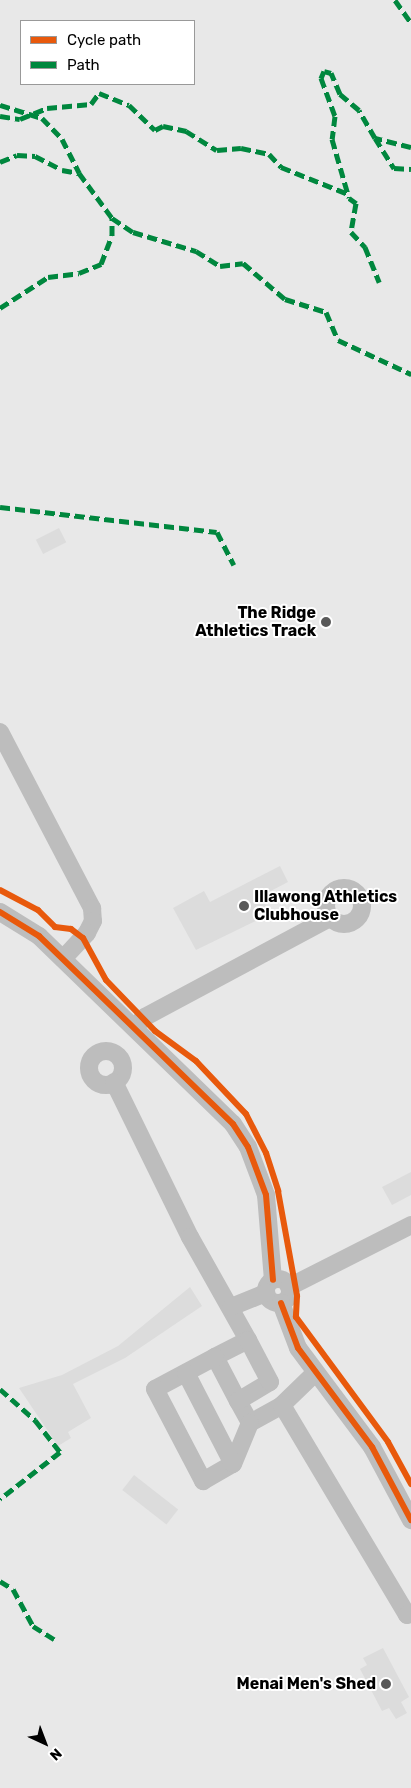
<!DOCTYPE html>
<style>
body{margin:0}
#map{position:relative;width:411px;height:1788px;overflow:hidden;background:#fff;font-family:Rubik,sans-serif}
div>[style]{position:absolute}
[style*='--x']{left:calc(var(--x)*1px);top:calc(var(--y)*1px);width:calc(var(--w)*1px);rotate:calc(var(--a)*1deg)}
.green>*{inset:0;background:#e8e8e8}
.building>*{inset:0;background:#dcdcdc;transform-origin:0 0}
.minor>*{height:18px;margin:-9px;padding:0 9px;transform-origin:9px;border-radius:9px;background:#bdbdbd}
.minor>.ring{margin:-9px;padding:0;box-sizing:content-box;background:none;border:18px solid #bdbdbd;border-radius:50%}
.quiet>*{height:5px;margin-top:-2.5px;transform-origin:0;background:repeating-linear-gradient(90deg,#00873e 0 10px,transparent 0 15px)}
.cycleway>*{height:6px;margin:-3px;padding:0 3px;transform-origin:3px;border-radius:3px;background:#e8590c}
.dots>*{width:14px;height:14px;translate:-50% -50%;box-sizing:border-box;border:2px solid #fff;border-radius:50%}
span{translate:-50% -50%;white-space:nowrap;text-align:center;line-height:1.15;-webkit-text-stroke:4px #fff;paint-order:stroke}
.poi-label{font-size:16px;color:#000;font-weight:700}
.right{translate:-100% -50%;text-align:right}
.left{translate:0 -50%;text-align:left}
.legend{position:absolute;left:20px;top:20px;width:175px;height:65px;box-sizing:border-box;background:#fff;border:1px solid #999;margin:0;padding:6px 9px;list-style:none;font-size:15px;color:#000}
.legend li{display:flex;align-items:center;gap:10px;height:25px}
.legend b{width:25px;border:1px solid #999}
.north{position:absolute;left:20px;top:1718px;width:50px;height:50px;-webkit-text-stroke:4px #fff;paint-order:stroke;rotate:137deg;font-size:14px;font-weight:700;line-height:20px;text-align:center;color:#000}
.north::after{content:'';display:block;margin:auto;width:18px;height:22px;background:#000;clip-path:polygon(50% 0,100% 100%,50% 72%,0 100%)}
</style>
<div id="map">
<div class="green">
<div style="clip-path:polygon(evenodd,0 0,411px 0,411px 1788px,0 1788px,0 0,21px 21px,194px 21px,194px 84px,21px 84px,21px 21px)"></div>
</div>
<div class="building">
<div style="left:59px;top:528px;width:16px;height:26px;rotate:63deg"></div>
<div style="clip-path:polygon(280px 866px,288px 882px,261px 896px,270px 914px,196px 950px,173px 908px,204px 891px,210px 902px)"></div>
<div style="clip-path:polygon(411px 1172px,411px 1195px,392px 1205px,382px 1187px)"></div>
<div style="clip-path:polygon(190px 1287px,202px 1306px,125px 1358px,73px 1384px,91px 1418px,68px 1432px,71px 1438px,58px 1446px,19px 1388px,62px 1375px,118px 1346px)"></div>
<div style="left:134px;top:1475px;width:56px;height:19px;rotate:38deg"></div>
<div style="clip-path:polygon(383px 1648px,409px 1697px,401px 1702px,407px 1713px,396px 1719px,389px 1708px,382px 1711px,360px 1669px,367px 1665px,363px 1658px)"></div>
</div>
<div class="minor">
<div style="--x:0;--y:732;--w:199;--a:62.4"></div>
<div style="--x:92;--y:908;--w:13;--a:86"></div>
<div style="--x:93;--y:921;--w:13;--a:117"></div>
<div style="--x:87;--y:933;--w:35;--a:133"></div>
<div class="ring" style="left:326px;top:888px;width:18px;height:18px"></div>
<div style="--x:0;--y:912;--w:46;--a:31.6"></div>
<div style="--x:39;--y:936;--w:270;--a:44.1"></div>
<div style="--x:233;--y:1124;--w:27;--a:57"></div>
<div style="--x:248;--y:1147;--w:51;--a:69.4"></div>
<div style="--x:266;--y:1195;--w:85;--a:85.3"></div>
<div style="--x:135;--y:1026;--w:13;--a:-42"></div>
<div style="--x:145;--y:1017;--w:210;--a:-28.2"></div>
<div class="ring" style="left:89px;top:1051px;width:16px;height:16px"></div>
<div style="--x:114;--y:1082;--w:173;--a:63.9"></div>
<div style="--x:190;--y:1237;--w:118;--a:60.6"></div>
<div style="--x:248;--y:1340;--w:37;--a:153"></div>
<div style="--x:215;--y:1357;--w:50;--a:62.4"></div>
<div style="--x:238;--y:1401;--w:25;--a:61"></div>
<div style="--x:250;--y:1423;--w:37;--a:-29"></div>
<div class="ring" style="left:266px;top:1279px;width:6px;height:6px"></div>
<div style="--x:289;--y:1287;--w:137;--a:-26.9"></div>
<div style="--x:281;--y:1303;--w:48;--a:69.3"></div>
<div style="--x:298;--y:1348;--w:124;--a:53.2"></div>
<div style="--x:372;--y:1447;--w:83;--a:61.9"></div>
<div style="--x:231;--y:1307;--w:38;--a:-22"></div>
<div style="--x:215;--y:1357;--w:68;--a:151.9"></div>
<div style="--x:155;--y:1389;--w:104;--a:62.4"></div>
<div style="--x:203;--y:1481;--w:34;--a:-30"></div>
<div style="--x:233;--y:1464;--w:44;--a:-67.5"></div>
<div style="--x:186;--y:1373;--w:102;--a:62.7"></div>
<div style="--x:315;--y:1373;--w:46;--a:135.9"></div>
<div style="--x:282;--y:1405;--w:244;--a:59.2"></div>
<div style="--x:407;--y:1615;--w:4;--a:-14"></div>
<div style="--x:238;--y:1401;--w:37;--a:-31"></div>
<div style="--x:270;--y:1382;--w:47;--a:-117.6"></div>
</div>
<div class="quiet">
<div style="--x:395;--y:0;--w:28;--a:55"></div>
<div style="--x:0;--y:105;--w:44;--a:17.2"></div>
<div style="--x:42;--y:118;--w:29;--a:46"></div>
<div style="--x:62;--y:139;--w:38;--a:63"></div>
<div style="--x:79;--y:173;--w:56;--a:53.7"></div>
<div style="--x:112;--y:218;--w:25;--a:34"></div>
<div style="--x:133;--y:232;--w:66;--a:16.8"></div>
<div style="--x:196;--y:251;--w:28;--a:32"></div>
<div style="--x:220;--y:266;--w:23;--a:-7"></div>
<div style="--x:243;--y:263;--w:55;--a:40.6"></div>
<div style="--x:285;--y:299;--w:43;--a:17.6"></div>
<div style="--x:326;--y:312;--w:30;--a:67"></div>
<div style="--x:338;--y:340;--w:81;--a:25"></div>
<div style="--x:0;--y:116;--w:20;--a:9"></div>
<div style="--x:20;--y:119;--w:29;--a:-22"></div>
<div style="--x:47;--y:108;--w:44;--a:-5.2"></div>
<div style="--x:91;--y:104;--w:14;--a:-54"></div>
<div style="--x:99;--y:93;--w:32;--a:22"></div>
<div style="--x:129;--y:105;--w:36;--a:44"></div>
<div style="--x:155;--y:130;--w:9;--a:-27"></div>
<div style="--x:163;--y:126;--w:24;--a:12"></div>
<div style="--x:186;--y:131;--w:36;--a:32"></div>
<div style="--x:217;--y:150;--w:24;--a:-5"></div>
<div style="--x:241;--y:148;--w:29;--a:12"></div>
<div style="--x:269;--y:154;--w:18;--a:47"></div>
<div style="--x:281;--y:167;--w:72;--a:21.9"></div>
<div style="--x:375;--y:138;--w:32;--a:-120"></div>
<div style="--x:359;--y:110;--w:25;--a:-140"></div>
<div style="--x:340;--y:94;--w:23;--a:-113"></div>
<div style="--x:331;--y:73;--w:7;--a:-164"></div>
<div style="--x:324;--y:71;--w:8;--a:113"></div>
<div style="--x:321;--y:78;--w:40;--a:69.8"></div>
<div style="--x:335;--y:116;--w:23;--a:97"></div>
<div style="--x:332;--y:139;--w:61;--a:73.9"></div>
<div style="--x:349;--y:198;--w:9;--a:36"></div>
<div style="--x:356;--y:203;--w:29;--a:100"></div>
<div style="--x:351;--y:232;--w:21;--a:47"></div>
<div style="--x:365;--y:247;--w:38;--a:68"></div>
<div style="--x:411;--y:147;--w:37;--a:-166"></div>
<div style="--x:375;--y:138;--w:36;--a:58"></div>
<div style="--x:394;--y:168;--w:17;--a:3"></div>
<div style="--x:0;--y:162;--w:18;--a:-22"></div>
<div style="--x:17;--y:155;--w:18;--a:3"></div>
<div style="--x:35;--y:156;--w:30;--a:27"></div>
<div style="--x:62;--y:170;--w:17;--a:10"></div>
<div style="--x:0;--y:308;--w:57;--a:-32.9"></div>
<div style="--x:48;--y:277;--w:31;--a:-7"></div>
<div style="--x:79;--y:273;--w:24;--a:-22"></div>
<div style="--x:101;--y:264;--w:30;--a:-69"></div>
<div style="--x:112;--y:236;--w:18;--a:-90"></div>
<div style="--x:0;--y:507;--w:218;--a:6.6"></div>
<div style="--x:217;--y:532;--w:37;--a:63"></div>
<div style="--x:0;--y:1389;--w:47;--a:41.5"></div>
<div style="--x:35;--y:1420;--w:41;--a:52"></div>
<div style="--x:60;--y:1452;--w:76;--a:141.9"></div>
<div style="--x:0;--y:1581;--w:15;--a:32"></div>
<div style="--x:13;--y:1589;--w:42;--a:61.6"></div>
<div style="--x:33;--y:1626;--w:25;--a:32"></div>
</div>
<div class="cycleway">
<div style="--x:0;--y:890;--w:43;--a:27.8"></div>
<div style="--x:38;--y:910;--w:24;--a:45"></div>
<div style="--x:55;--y:927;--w:16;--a:7"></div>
<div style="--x:71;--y:929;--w:15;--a:37"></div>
<div style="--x:83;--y:938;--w:48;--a:61.3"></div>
<div style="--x:106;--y:980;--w:71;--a:46.1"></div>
<div style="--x:155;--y:1031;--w:51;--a:36.2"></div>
<div style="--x:196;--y:1061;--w:73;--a:46.7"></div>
<div style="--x:246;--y:1114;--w:44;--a:62.9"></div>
<div style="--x:266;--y:1153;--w:40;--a:72"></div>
<div style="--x:278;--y:1191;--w:107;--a:79.7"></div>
<div style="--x:297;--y:1296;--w:21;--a:93"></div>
<div style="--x:296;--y:1317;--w:155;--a:53.6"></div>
<div style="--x:388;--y:1442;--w:48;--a:61.3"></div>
<div style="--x:0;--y:912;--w:46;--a:31.6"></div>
<div style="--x:39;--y:936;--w:270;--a:44.1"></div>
<div style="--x:233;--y:1124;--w:27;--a:57"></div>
<div style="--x:248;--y:1147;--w:51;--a:69.4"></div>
<div style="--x:266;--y:1195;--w:85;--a:85.3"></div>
<div style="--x:281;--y:1303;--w:48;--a:69.3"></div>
<div style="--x:298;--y:1348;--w:124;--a:53.2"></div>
<div style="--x:372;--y:1447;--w:83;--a:61.9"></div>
</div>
<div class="dots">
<div style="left:326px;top:622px;background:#595959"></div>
<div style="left:244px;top:906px;background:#595959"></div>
<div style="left:386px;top:1684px;background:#595959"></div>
</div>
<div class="poi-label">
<span class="right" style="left:316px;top:622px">The Ridge<br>Athletics Track</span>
<span class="left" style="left:254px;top:906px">Illawong Athletics<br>Clubhouse</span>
<span class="right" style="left:376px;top:1684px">Menai Men's Shed</span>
</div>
<ul class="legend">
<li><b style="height:6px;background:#e8590c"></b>Cycle path</li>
<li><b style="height:6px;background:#00873e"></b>Path</li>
</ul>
<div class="north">N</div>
</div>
